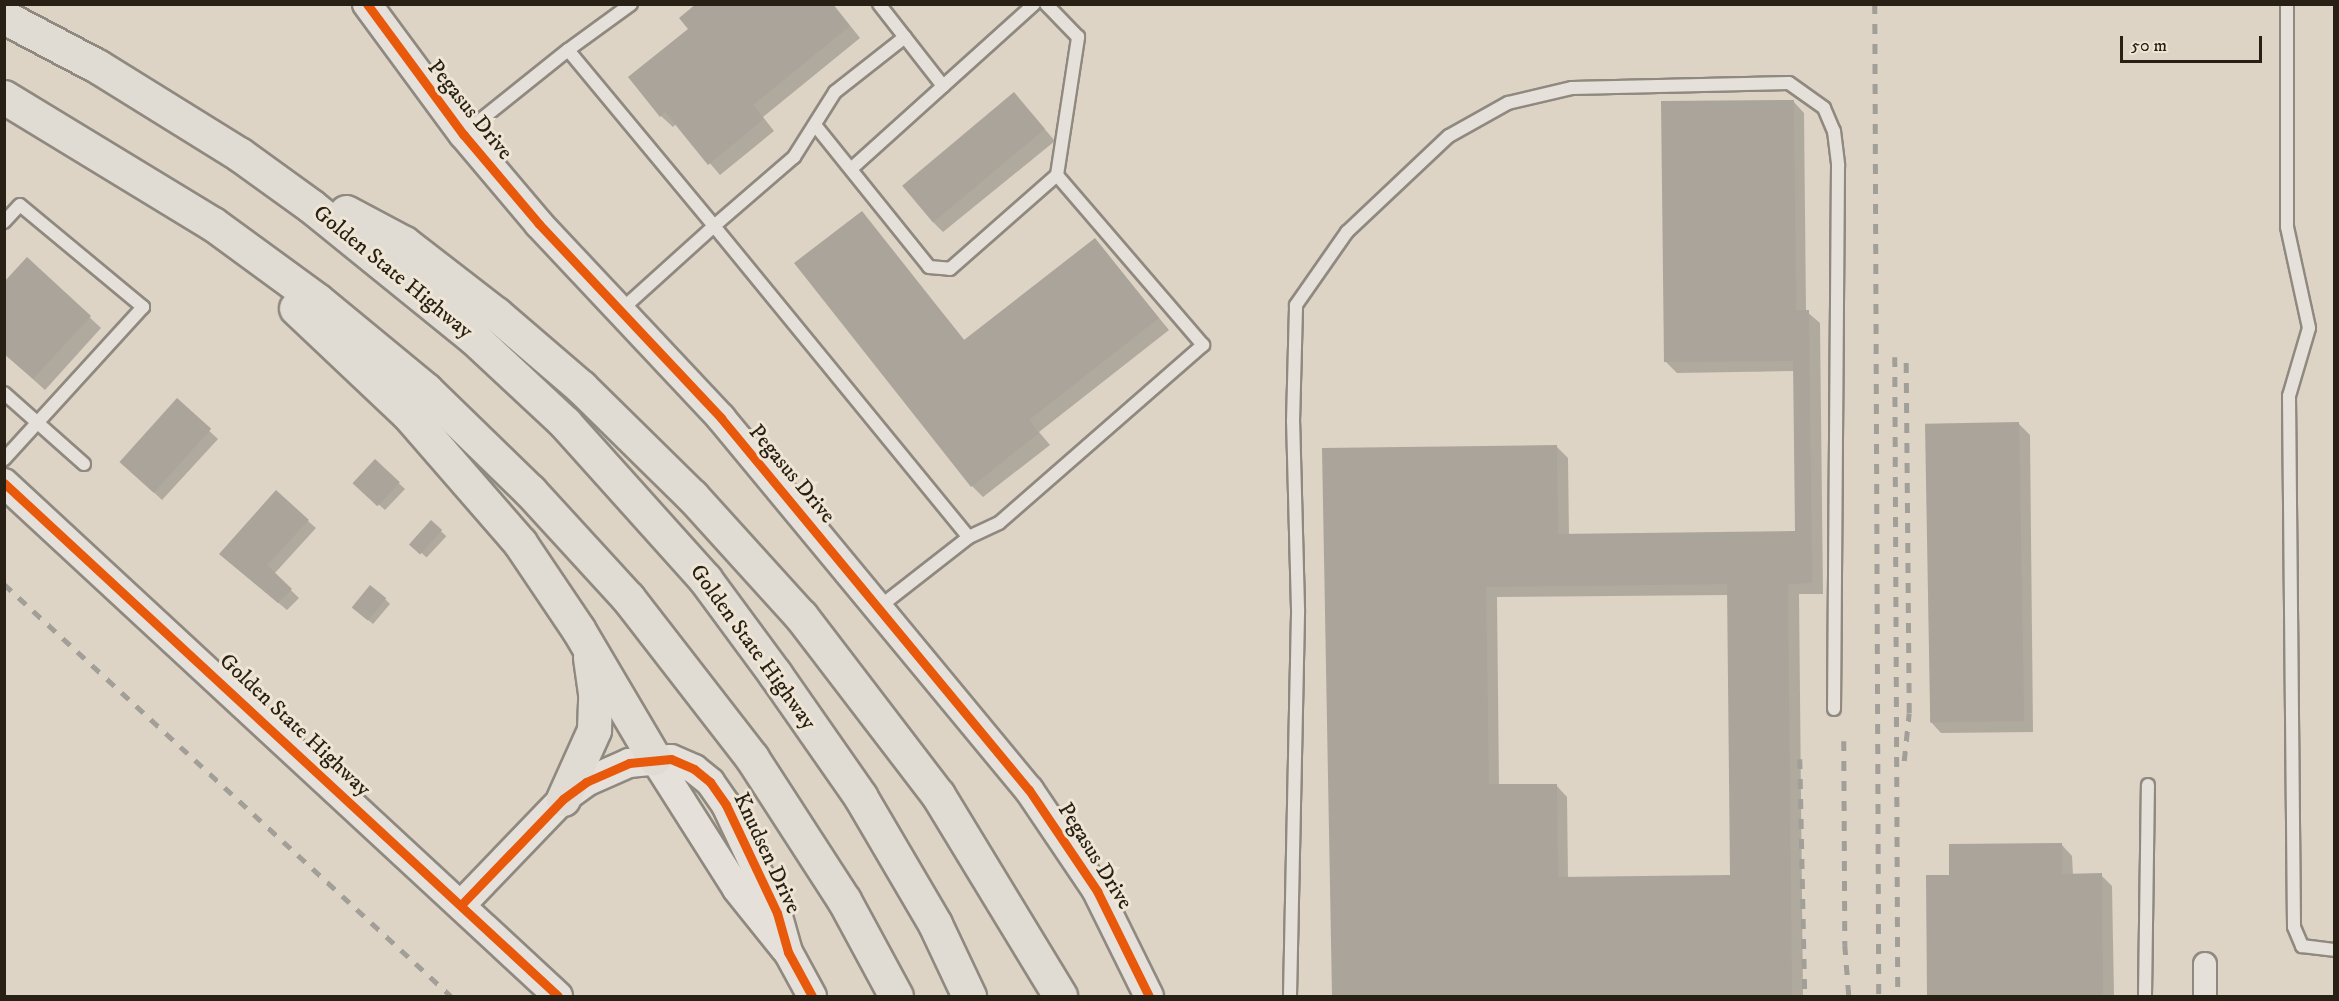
<!DOCTYPE html>
<style>
body{margin:0}
#map{position:relative;width:2339px;height:1001px;overflow:hidden;background:#ddd4c6;font-family:"IM FELL DW Pica",serif}
div>[style]{position:absolute}
[style*='--x']{left:calc(var(--x)*1px);top:calc(var(--y)*1px);width:calc(var(--w)*1px);rotate:calc(var(--a)*1deg)}
.shadow>*{inset:0;background:#0003;transform-origin:0 0}
.building>*{inset:0;background:#aaa49a;transform-origin:0 0}
.roads{filter:drop-shadow(2px 0 #8f8980) drop-shadow(-2px 0 #8f8980) drop-shadow(0 2px #8f8980) drop-shadow(0 -2px #8f8980)}
.service>*{height:12px;margin:-6px;padding:0 6px;transform-origin:6px;border-radius:6px;background:#e5e1da}
.minor>*{height:22px;margin:-11px;padding:0 11px;transform-origin:11px;border-radius:11px;background:#e5e1da}
.tertiary>*{height:28px;margin:-14px;padding:0 14px;transform-origin:14px;border-radius:14px;background:#e5e1da}
.motorway>*{height:33px;margin:-16.5px;padding:0 16.5px;transform-origin:16.5px;border-radius:16.5px;background:#e0dbd3}
.rail>*{height:4.5px;margin-top:-2.25px;transform-origin:0;background:repeating-linear-gradient(90deg,#a29e98 0 10px,transparent 0 20px)}
.cycleway>*{height:9px;margin:-4.5px;padding:0 4.5px;transform-origin:4.5px;border-radius:4.5px;background:#e8590c}
span{translate:-50% -50%;white-space:nowrap;text-align:center;line-height:1.15;-webkit-text-stroke:6px #efe5d4;paint-order:stroke}
.street-label{font-size:22px;color:#292015}
.frame{position:absolute;inset:0;border:6px solid #292015;pointer-events:none}
.scale{position:absolute;left:2120px;top:36px;width:142px;height:27px;box-sizing:border-box;border:3px solid #292015;border-top:0;padding-left:8px;font-size:18px;line-height:21px;white-space:nowrap;color:#292015;-webkit-text-stroke:4px #efe5d4;paint-order:stroke}
</style>
<div id="map">
<div class="shadow">
<div style="clip-path:polygon(698px 4px,833px 4px,860px 38px,763px 117px,774px 131px,720px 175px,676px 124px,673px 127px,661px 116px)"></div>
<div style="clip-path:polygon(1014px 94px,1055px 141px,943px 232px,932px 221px)"></div>
<div style="clip-path:polygon(evenodd,1793px 101px,1804px 113px,1806px 311px,1820px 323px,1823px 594px,1799px 594px,1803px 996px,1333px 996px,1329px 592px,1557px 447px,1568px 458px,1569px 535px,1796px 533px,1795px 371px,1677px 373px,1665px 361px,1793px 101px,1729px 595px,1732px 876px,1568px 878px,1567px 797px,1556px 785px,1499px 786px,1497px 597px,1729px 595px)"></div>
<div style="clip-path:polygon(862px 213px,965px 341px,1095px 240px,1169px 330px,1039px 432px,1050px 445px,983px 497px,972px 486px)"></div>
<div style="clip-path:polygon(27px 259px,101px 328px,45px 390px,4px 353px)"></div>
<div style="clip-path:polygon(177px 401px,218px 439px,162px 500px,130px 470px)"></div>
<div style="clip-path:polygon(2019px 424px,2030px 435px,2033px 732px,1941px 733px,1930px 721px)"></div>
<div style="clip-path:polygon(375px 461px,405px 489px,385px 510px,360px 488px)"></div>
<div style="clip-path:polygon(308px 521px,316px 528px,274px 574px,299px 598px,287px 610px,228px 561px)"></div>
<div style="left:431px;top:522px;width:21px;height:29px;rotate:43deg"></div>
<div style="clip-path:polygon(385px 599px,390px 604px,373px 624px,359px 612px)"></div>
<div style="clip-path:polygon(2061px 844px,2072px 856px,2073px 875px,2101px 875px,2112px 886px,2114px 996px,1928px 996px,1927px 877px,1950px 876px)"></div>
</div>
<div class="building">
<div style="clip-path:polygon(696px 4px,832px 4px,850px 26px,753px 105px,764px 119px,708px 165px,665px 112px,660px 117px,628px 77px,688px 29px,679px 18px)"></div>
<div style="left:1014px;top:92px;width:48px;height:146px;rotate:50deg"></div>
<div style="clip-path:polygon(evenodd,1794px 100px,1796px 310px,1809px 310px,1812px 583px,1788px 584px,1792px 996px,1332px 996px,1322px 448px,1557px 445px,1558px 534px,1795px 531px,1793px 361px,1664px 362px,1661px 101px,1794px 100px,1727px 584px,1730px 875px,1558px 877px,1557px 784px,1489px 784px,1486px 587px,1727px 584px)"></div>
<div style="clip-path:polygon(862px 211px,964px 340px,1095px 238px,1159px 318px,1029px 420px,1039px 433px,971px 487px,794px 263px)"></div>
<div style="clip-path:polygon(27px 257px,91px 316px,33px 379px,4px 354px,4px 282px)"></div>
<div style="left:177px;top:398px;width:46px;height:86px;rotate:42deg"></div>
<div style="left:2019px;top:422px;width:299px;height:94px;rotate:89deg"></div>
<div style="left:375px;top:459px;width:34px;height:33px;rotate:43deg"></div>
<div style="clip-path:polygon(276px 490px,309px 520px,267px 565px,292px 589px,278px 603px,219px 554px)"></div>
<div style="left:431px;top:520px;width:15px;height:33px;rotate:42deg"></div>
<div style="left:370px;top:585px;width:21px;height:29px;rotate:39deg"></div>
<div style="clip-path:polygon(2062px 843px,2062px 874px,2102px 873px,2103px 996px,1927px 996px,1926px 875px,1949px 875px,1949px 844px)"></div>
</div>
<div class="roads">
<div class="service">
<div style="--x:879;--y:4;--w:104;--a:52"></div>
<div style="--x:2287;--y:4;--w:223;--a:90"></div>
<div style="--x:2287;--y:227;--w:103;--a:77.7"></div>
<div style="--x:2309;--y:328;--w:71;--a:106.4"></div>
<div style="--x:2289;--y:396;--w:531;--a:89.46"></div>
<div style="--x:2294;--y:927;--w:21;--a:67"></div>
<div style="--x:2302;--y:946;--w:32;--a:7"></div>
<div style="--x:568;--y:50;--w:78;--a:-36.1"></div>
<div style="--x:815;--y:125;--w:182;--a:51.2"></div>
<div style="--x:929;--y:267;--w:21;--a:5"></div>
<div style="--x:950;--y:269;--w:142;--a:-41.3"></div>
<div style="--x:1057;--y:175;--w:140;--a:-81.3"></div>
<div style="--x:1078;--y:37;--w:46;--a:-134.1"></div>
<div style="--x:463;--y:134;--w:134;--a:-38.7"></div>
<div style="--x:568;--y:50;--w:229;--a:50.3"></div>
<div style="--x:714;--y:226;--w:106;--a:-40.8"></div>
<div style="--x:794;--y:157;--w:77;--a:-57.8"></div>
<div style="--x:835;--y:92;--w:89;--a:-38.2"></div>
<div style="--x:851;--y:169;--w:246;--a:-42"></div>
<div style="--x:4;--y:222;--w:23;--a:-47"></div>
<div style="--x:20;--y:205;--w:160;--a:39.7"></div>
<div style="--x:143;--y:307;--w:206;--a:132.4"></div>
<div style="--x:620;--y:311;--w:127;--a:-42.1"></div>
<div style="--x:714;--y:226;--w:402;--a:50.7"></div>
<div style="--x:969;--y:537;--w:115;--a:142"></div>
<div style="--x:4;--y:393;--w:107;--a:41.6"></div>
<div style="--x:969;--y:537;--w:33;--a:-25"></div>
<div style="--x:999;--y:523;--w:271;--a:-41.1"></div>
<div style="--x:1203;--y:345;--w:224;--a:-130.7"></div>
<div style="--x:1290;--y:996;--w:387;--a:-88.8"></div>
<div style="--x:1298;--y:609;--w:187;--a:-91.5"></div>
<div style="--x:1293;--y:422;--w:117;--a:-88.5"></div>
<div style="--x:1296;--y:305;--w:89;--a:-55.1"></div>
<div style="--x:1347;--y:232;--w:140;--a:-43.3"></div>
<div style="--x:1449;--y:136;--w:68;--a:-29.2"></div>
<div style="--x:1508;--y:103;--w:66;--a:-13.2"></div>
<div style="--x:1572;--y:88;--w:217;--a:-1.3"></div>
<div style="--x:1789;--y:83;--w:43;--a:35.5"></div>
<div style="--x:1824;--y:108;--w:25;--a:67"></div>
<div style="--x:1834;--y:131;--w:35;--a:83"></div>
<div style="--x:1838;--y:166;--w:543;--a:90.42"></div>
<div style="--x:2145;--y:996;--w:211;--a:-89.2"></div>
</div>
<div class="minor">
<div style="--x:2205;--y:964;--w:32;--a:90"></div>
</div>
<div class="tertiary">
<div style="--x:367;--y:4;--w:162;--a:53.6"></div>
<div style="--x:463;--y:134;--w:118;--a:49.8"></div>
<div style="--x:539;--y:224;--w:266;--a:46.8"></div>
<div style="--x:721;--y:418;--w:483;--a:50.4"></div>
<div style="--x:1029;--y:790;--w:122;--a:56"></div>
<div style="--x:1097;--y:891;--w:117;--a:63.7"></div>
<div style="--x:4;--y:483;--w:755;--a:42.8"></div>
<div style="--x:654;--y:758;--w:155;--a:57.6"></div>
<div style="--x:737;--y:889;--w:77;--a:51.3"></div>
<div style="--x:461;--y:905;--w:147;--a:-46.1"></div>
<div style="--x:563;--y:799;--w:29;--a:-36"></div>
<div style="--x:586;--y:782;--w:47;--a:-23.8"></div>
<div style="--x:629;--y:763;--w:42;--a:-5.4"></div>
<div style="--x:671;--y:759;--w:25;--a:23"></div>
<div style="--x:694;--y:769;--w:21;--a:39"></div>
<div style="--x:710;--y:782;--w:28;--a:55"></div>
<div style="--x:726;--y:805;--w:119;--a:64.7"></div>
<div style="--x:777;--y:913;--w:41;--a:74.2"></div>
<div style="--x:788;--y:952;--w:50;--a:61.4"></div>
</div>
<div class="motorway">
<div style="--x:4;--y:17;--w:105;--a:27.8"></div>
<div style="--x:97;--y:66;--w:167;--a:31.8"></div>
<div style="--x:239;--y:154;--w:89;--a:35.8"></div>
<div style="--x:311;--y:206;--w:210;--a:39"></div>
<div style="--x:474;--y:338;--w:125;--a:43"></div>
<div style="--x:565;--y:423;--w:210;--a:48.1"></div>
<div style="--x:705;--y:579;--w:118;--a:53.6"></div>
<div style="--x:775;--y:674;--w:149;--a:55.1"></div>
<div style="--x:860;--y:796;--w:148;--a:59.6"></div>
<div style="--x:935;--y:924;--w:80;--a:64.7"></div>
<div style="--x:4;--y:97;--w:245;--a:31.3"></div>
<div style="--x:213;--y:224;--w:129;--a:36.2"></div>
<div style="--x:317;--y:300;--w:141;--a:39.5"></div>
<div style="--x:426;--y:390;--w:145;--a:44.2"></div>
<div style="--x:530;--y:491;--w:145;--a:47.5"></div>
<div style="--x:628;--y:598;--w:202;--a:52.2"></div>
<div style="--x:752;--y:758;--w:169;--a:57.1"></div>
<div style="--x:844;--y:900;--w:109;--a:61.6"></div>
<div style="--x:346;--y:212;--w:66;--a:28.1"></div>
<div style="--x:404;--y:243;--w:116;--a:37.7"></div>
<div style="--x:496;--y:314;--w:112;--a:40.7"></div>
<div style="--x:581;--y:387;--w:156;--a:44.5"></div>
<div style="--x:692;--y:496;--w:162;--a:47.8"></div>
<div style="--x:801;--y:616;--w:225;--a:52.6"></div>
<div style="--x:938;--y:795;--w:235;--a:58.7"></div>
<div style="--x:296;--y:308;--w:154;--a:43.4"></div>
<div style="--x:408;--y:414;--w:171;--a:49"></div>
<div style="--x:520;--y:543;--w:104;--a:56"></div>
<div style="--x:578;--y:629;--w:150;--a:59.5"></div>
<div style="--x:563;--y:799;--w:76;--a:-65.8"></div>
<div style="--x:594;--y:730;--w:37;--a:-88"></div>
<div style="--x:595;--y:693;--w:36;--a:-98"></div>
</div>
</div>
<div class="rail">
<div style="--x:1875;--y:4;--w:992;--a:89.77"></div>
<div style="--x:1895;--y:357;--w:639;--a:89.73"></div>
<div style="--x:4;--y:584;--w:608;--a:42.67"></div>
<div style="--x:1844;--y:741;--w:204;--a:89.7"></div>
<div style="--x:1845;--y:945;--w:51;--a:85.5"></div>
<div style="--x:1800;--y:759;--w:237;--a:88.8"></div>
<div style="--x:1904;--y:761;--w:48;--a:-84.1"></div>
<div style="--x:1909;--y:713;--w:356;--a:-90.5"></div>
</div>
<div class="cycleway">
<div style="--x:367;--y:4;--w:162;--a:53.6"></div>
<div style="--x:463;--y:134;--w:118;--a:49.8"></div>
<div style="--x:539;--y:224;--w:266;--a:46.8"></div>
<div style="--x:721;--y:418;--w:483;--a:50.4"></div>
<div style="--x:1029;--y:790;--w:122;--a:56"></div>
<div style="--x:1097;--y:891;--w:117;--a:63.7"></div>
<div style="--x:4;--y:483;--w:755;--a:42.8"></div>
<div style="--x:461;--y:905;--w:147;--a:-46.1"></div>
<div style="--x:563;--y:799;--w:29;--a:-36"></div>
<div style="--x:586;--y:782;--w:47;--a:-23.8"></div>
<div style="--x:629;--y:763;--w:42;--a:-5.4"></div>
<div style="--x:671;--y:759;--w:25;--a:23"></div>
<div style="--x:694;--y:769;--w:21;--a:39"></div>
<div style="--x:710;--y:782;--w:28;--a:55"></div>
<div style="--x:726;--y:805;--w:119;--a:64.7"></div>
<div style="--x:777;--y:913;--w:41;--a:74.2"></div>
<div style="--x:788;--y:952;--w:50;--a:61.4"></div>
</div>
<div class="street-label">
<span style="left:470px;top:110px;rotate:51deg">Pegasus Drive</span>
<span style="left:393px;top:272px;rotate:39deg">Golden State Highway</span>
<span style="left:792px;top:474px;rotate:50deg">Pegasus Drive</span>
<span style="left:753px;top:647px;rotate:54deg">Golden State Highway</span>
<span style="left:295px;top:725px;rotate:43deg">Golden State Highway</span>
<span style="left:767px;top:853px;rotate:65deg">Knudsen Drive</span>
<span style="left:1095px;top:856px;rotate:58deg">Pegasus Drive</span>
</div>
<div class="frame"></div>
<div class="scale">50 m</div>
</div>
